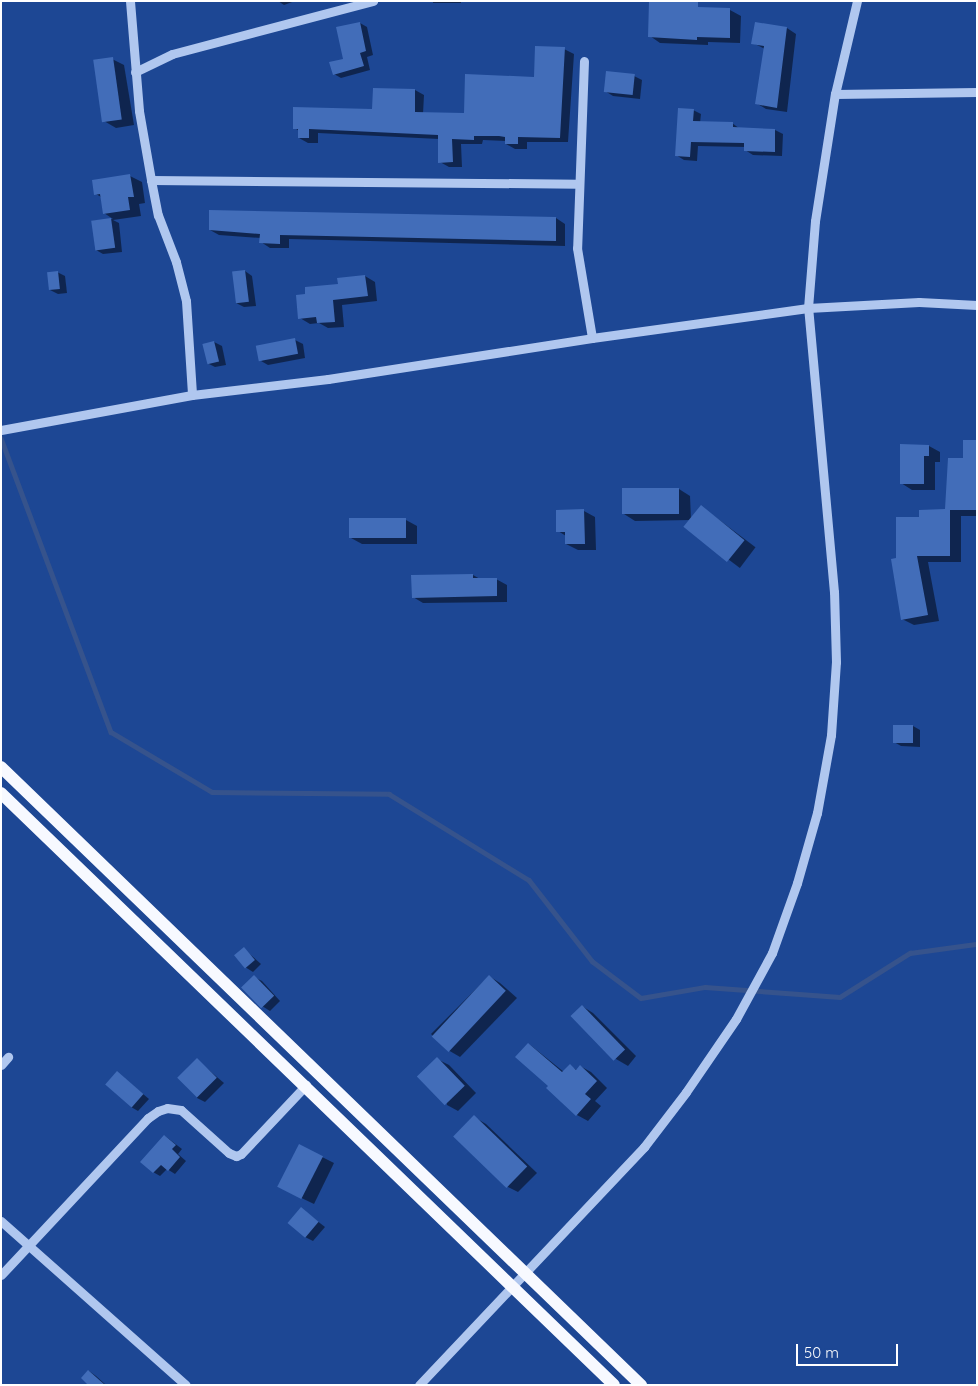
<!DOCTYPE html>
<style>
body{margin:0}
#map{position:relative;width:978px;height:1386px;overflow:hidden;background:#1d4794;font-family:Quicksand,sans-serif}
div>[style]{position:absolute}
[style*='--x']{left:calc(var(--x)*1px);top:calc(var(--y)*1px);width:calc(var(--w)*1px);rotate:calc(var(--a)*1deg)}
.shadow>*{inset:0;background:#0007;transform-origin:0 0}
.stream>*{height:4.5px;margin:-2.25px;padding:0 2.25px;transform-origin:2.25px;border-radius:2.25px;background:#36538c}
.building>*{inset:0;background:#426db9;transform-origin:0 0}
.minor>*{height:9px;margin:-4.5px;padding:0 4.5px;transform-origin:4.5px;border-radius:4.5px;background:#b0c7ef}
.major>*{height:12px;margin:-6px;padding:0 6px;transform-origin:6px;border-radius:6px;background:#f7f9ff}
span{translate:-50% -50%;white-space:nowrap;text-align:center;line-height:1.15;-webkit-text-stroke:4px #1d4794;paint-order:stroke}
.frame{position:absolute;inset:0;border:2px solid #fff;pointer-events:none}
.scale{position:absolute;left:796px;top:1344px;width:102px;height:22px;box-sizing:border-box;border:2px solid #fff;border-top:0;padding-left:6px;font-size:15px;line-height:18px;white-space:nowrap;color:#fff;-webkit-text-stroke:4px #1d4794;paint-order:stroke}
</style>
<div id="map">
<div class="shadow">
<div style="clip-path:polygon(278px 1px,295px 1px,284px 5px)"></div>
<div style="left:433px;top:1px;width:28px;height:2px"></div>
<div style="clip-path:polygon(695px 8px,730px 10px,741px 16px,740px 43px,708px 42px,708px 45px,660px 43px,650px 36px)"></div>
<div style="clip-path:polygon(360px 23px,367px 27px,373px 55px,367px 57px,370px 70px,341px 78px,334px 74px,345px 59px)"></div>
<div style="clip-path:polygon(787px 28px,796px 34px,787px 112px,766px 109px,756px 103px,765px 49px,753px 43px)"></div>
<div style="clip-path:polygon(564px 49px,574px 54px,568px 142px,527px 142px,527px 149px,515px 149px,506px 144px,506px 141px,483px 140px,482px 144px,461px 144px,462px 167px,449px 167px,440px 162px,439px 139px,318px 133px,318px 143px,308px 143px,299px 138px,299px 131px,295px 128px,373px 111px,415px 90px,424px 95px,423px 114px,465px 114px,535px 78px)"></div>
<div style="clip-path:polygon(112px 59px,124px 65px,134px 125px,116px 128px,104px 121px)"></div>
<div style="clip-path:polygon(634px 76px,642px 80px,640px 99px,613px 96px,605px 91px)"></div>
<div style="clip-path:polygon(693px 110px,701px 114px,700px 123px,732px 123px,740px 129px,775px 130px,783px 134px,782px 156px,753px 155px,745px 150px,746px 147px,698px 146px,697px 161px,684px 160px,676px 155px)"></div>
<div style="clip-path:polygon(130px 176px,142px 182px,145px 203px,139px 204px,141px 216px,113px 220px,119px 223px,122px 252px,103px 254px,96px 250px,92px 221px,113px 219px,104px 213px,101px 197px,96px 194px)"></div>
<div style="clip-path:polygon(556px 218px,565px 224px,565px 246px,289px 239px,289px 248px,270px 248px,261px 242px,261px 238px,219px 235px,210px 230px)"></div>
<div style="clip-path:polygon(245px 271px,252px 276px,256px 306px,244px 307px,236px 303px)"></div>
<div style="clip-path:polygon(57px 272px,65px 276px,67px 293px,58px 294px,50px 290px)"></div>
<div style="clip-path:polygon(365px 276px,375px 282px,377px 301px,342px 305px,344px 327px,328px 328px,319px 323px,310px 324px,300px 318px)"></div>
<div style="clip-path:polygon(295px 340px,303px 344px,305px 358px,268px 365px,261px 361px)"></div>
<div style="clip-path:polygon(214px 342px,222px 346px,226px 365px,215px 367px,207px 363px)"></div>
<div style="clip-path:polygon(977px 441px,977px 516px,961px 516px,961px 562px,928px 562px,939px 621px,914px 625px,902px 619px,897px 559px,920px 519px,947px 511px,964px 459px)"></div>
<div style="clip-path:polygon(929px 446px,940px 452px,940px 462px,935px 462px,935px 490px,912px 490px,901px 483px)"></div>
<div style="clip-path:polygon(679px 489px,690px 496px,691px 520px,635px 521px,624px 514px)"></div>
<div style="left:702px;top:507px;width:67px;height:26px;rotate:37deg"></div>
<div style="clip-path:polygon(584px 511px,595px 517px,596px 550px,578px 550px,566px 544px,566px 536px,558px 531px)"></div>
<div style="clip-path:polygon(406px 520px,417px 526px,417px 544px,362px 544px,351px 538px)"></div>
<div style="clip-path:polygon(473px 575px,480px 579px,496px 579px,507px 585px,507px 602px,423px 603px,413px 597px)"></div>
<div style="clip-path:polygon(913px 726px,920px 730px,920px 747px,901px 746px,894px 742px)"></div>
<div style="clip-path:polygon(244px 949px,261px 964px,253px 972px,245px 967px)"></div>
<div style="clip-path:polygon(489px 976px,500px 983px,517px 998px,460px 1057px,448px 1050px,431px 1034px)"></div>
<div style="clip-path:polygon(254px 977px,262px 981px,280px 1001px,270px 1011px,262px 1006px)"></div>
<div style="clip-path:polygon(582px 1006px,593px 1013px,636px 1056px,628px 1066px,616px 1059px)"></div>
<div style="clip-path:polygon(529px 1044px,564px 1072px,570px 1066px,577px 1070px,580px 1066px,591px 1072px,607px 1088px,595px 1101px,601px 1106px,588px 1121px,577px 1115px,548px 1088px,550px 1086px)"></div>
<div style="clip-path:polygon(437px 1059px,449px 1065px,476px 1093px,458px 1111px,447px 1105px)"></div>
<div style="clip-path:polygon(197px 1060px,224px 1083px,205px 1102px,197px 1098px)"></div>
<div style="clip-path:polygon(118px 1073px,149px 1099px,138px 1111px,131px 1107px)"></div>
<div style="clip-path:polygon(474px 1117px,486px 1124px,537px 1173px,518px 1192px,506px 1186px)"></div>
<div style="clip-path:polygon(165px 1136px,182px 1149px,178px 1154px,186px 1161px,175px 1174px,167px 1169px,160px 1176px,153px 1172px)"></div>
<div style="clip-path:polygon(322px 1157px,334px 1163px,314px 1204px,291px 1193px)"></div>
<div style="clip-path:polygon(302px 1209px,325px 1227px,313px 1241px,305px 1237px)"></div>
<div style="clip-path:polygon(89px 1371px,96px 1376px,106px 1385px,90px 1385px)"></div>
</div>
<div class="stream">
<div style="--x:1;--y:438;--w:314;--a:69.5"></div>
<div style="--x:111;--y:732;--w:117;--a:30.7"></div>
<div style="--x:212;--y:792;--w:177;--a:0.6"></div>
<div style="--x:389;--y:794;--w:164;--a:31.6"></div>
<div style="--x:529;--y:880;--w:103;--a:52.1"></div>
<div style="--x:592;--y:961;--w:61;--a:37.1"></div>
<div style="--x:641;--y:998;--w:65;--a:-9.8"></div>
<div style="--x:705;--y:987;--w:135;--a:4.2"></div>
<div style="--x:840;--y:997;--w:83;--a:-32.2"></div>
<div style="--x:910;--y:953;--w:68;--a:-7.7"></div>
</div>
<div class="building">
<div style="clip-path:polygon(649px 1px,698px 1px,698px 7px,730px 8px,730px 38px,697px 37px,697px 40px,648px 37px)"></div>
<div style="clip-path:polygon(360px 22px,366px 51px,360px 53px,364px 66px,333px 75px,329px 62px,343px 59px,336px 27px)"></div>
<div style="clip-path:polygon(755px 22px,787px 27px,777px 108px,755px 104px,764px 46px,751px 44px)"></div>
<div style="clip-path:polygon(535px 46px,565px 47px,560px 138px,518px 137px,518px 144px,505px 144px,505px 137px,499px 136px,474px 136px,474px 140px,452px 139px,453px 162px,438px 163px,438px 135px,309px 129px,309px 138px,298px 138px,298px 129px,293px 129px,293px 107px,372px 109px,373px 88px,415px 89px,415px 112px,464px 113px,465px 74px,534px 77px)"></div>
<div style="left:113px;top:57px;width:63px;height:20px;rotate:82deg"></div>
<div style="left:606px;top:71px;width:29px;height:21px;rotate:6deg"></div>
<div style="clip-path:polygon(678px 108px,694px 109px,693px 121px,733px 122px,733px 127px,775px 129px,775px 152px,744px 151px,744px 143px,691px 142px,690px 157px,675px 156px)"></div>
<div style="clip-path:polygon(130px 174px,134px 197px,128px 197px,130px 210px,103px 214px,100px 194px,94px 195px,92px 180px)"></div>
<div style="clip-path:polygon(209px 210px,556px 217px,556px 241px,280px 235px,280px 244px,259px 243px,260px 234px,209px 230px)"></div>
<div style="left:111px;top:218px;width:30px;height:20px;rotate:82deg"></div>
<div style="left:245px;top:270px;width:32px;height:13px;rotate:83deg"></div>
<div style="left:58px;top:271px;width:18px;height:11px;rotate:84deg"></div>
<div style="clip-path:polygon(365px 275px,368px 296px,333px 300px,335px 322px,317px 323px,316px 317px,298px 319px,296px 295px,305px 294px,305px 287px,338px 284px,337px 278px)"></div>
<div style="left:295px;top:338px;width:16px;height:40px;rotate:79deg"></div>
<div style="left:214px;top:341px;width:21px;height:12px;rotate:76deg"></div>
<div style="clip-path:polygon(963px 440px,977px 440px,977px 510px,950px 510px,950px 556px,917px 556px,928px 615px,901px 620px,891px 559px,896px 558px,896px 517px,919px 517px,919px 510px,945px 509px,948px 458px,963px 458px)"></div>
<div style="clip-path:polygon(900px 444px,929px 445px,929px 456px,924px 456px,924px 484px,900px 484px)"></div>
<div style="left:679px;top:488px;width:26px;height:57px;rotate:90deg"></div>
<div style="left:701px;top:505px;width:56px;height:28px;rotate:39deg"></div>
<div style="clip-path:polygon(584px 509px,585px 544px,565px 544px,565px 532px,556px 532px,556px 510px)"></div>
<div style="left:406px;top:518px;width:20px;height:57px;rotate:90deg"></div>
<div style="clip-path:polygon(473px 574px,473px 578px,497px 578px,497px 596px,412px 598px,411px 575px)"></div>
<div style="left:893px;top:725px;width:20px;height:18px"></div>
<div style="left:244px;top:947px;width:17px;height:13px;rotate:50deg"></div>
<div style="left:254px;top:975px;width:29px;height:18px;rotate:46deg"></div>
<div style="left:489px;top:975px;width:23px;height:84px;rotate:43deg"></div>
<div style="left:582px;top:1005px;width:62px;height:16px;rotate:46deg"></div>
<div style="clip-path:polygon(528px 1043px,562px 1072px,570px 1064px,576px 1070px,580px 1065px,597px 1081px,585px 1094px,591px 1099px,576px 1116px,546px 1088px,548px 1086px,515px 1057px)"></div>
<div style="left:437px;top:1057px;width:40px;height:28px;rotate:46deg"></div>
<div style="left:197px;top:1058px;width:28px;height:28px;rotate:45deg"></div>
<div style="left:117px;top:1071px;width:35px;height:18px;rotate:41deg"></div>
<div style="left:474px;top:1115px;width:74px;height:30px;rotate:44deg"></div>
<div style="clip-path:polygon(164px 1135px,176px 1145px,172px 1149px,180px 1157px,168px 1171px,161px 1165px,153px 1173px,140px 1162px)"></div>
<div style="left:299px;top:1144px;width:27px;height:48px;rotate:27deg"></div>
<div style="left:301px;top:1207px;width:23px;height:21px;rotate:40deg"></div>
<div style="clip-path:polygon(88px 1370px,105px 1385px,88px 1385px,81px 1378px)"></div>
</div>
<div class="minor">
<div style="--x:130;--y:1;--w:110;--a:85.3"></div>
<div style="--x:139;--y:111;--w:70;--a:80.1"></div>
<div style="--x:151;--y:180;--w:36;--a:79"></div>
<div style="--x:158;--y:215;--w:50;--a:69"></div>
<div style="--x:176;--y:262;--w:40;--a:75.6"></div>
<div style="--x:186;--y:301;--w:94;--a:86.3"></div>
<div style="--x:584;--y:61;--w:187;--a:92.1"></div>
<div style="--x:577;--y:248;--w:91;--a:80.5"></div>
<div style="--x:135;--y:72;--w:41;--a:-25.9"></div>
<div style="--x:172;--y:54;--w:208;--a:-14.8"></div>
<div style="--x:835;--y:94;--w:142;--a:-0.8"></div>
<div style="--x:151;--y:180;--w:427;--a:0.5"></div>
<div style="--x:1;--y:430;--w:194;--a:-10.4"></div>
<div style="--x:192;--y:395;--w:137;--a:-6.7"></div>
<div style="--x:328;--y:379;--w:267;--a:-8.8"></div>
<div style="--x:592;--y:338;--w:218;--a:-7.9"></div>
<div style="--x:808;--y:308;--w:111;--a:-3.1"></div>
<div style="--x:919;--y:302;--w:58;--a:3"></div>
<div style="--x:1;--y:1065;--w:11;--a:-49"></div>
<div style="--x:1;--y:1221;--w:247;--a:41.6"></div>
<div style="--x:1;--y:1275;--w:215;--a:-46.9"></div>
<div style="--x:148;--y:1118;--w:12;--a:-35"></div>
<div style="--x:158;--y:1111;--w:9;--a:-18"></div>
<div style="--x:167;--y:1108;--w:14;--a:8"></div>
<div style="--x:181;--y:1110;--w:64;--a:41.9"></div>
<div style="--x:229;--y:1153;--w:8;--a:23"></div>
<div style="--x:236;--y:1156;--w:5;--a:-22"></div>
<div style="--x:241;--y:1154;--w:95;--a:-46.7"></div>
<div style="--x:419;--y:1385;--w:328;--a:-46.6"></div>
<div style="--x:644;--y:1147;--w:69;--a:-52.6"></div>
<div style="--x:686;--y:1092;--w:88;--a:-55.6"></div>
<div style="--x:736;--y:1019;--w:75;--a:-61.4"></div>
<div style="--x:772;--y:953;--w:74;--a:-70.3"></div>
<div style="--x:797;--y:883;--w:73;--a:-74.1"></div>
<div style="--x:817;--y:813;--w:79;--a:-79.8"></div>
<div style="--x:831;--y:735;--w:73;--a:-86.1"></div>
<div style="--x:836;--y:662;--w:70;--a:-91.6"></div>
<div style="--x:834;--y:592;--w:285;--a:-95.2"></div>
<div style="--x:808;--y:308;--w:87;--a:-85.4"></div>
<div style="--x:815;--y:221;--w:129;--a:-81.1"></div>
<div style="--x:835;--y:94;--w:96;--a:-76.7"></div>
</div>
<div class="major">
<div style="--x:1;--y:767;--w:890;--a:44"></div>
<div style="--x:1;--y:793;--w:852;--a:44"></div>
</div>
<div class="frame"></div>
<div class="scale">50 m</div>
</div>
